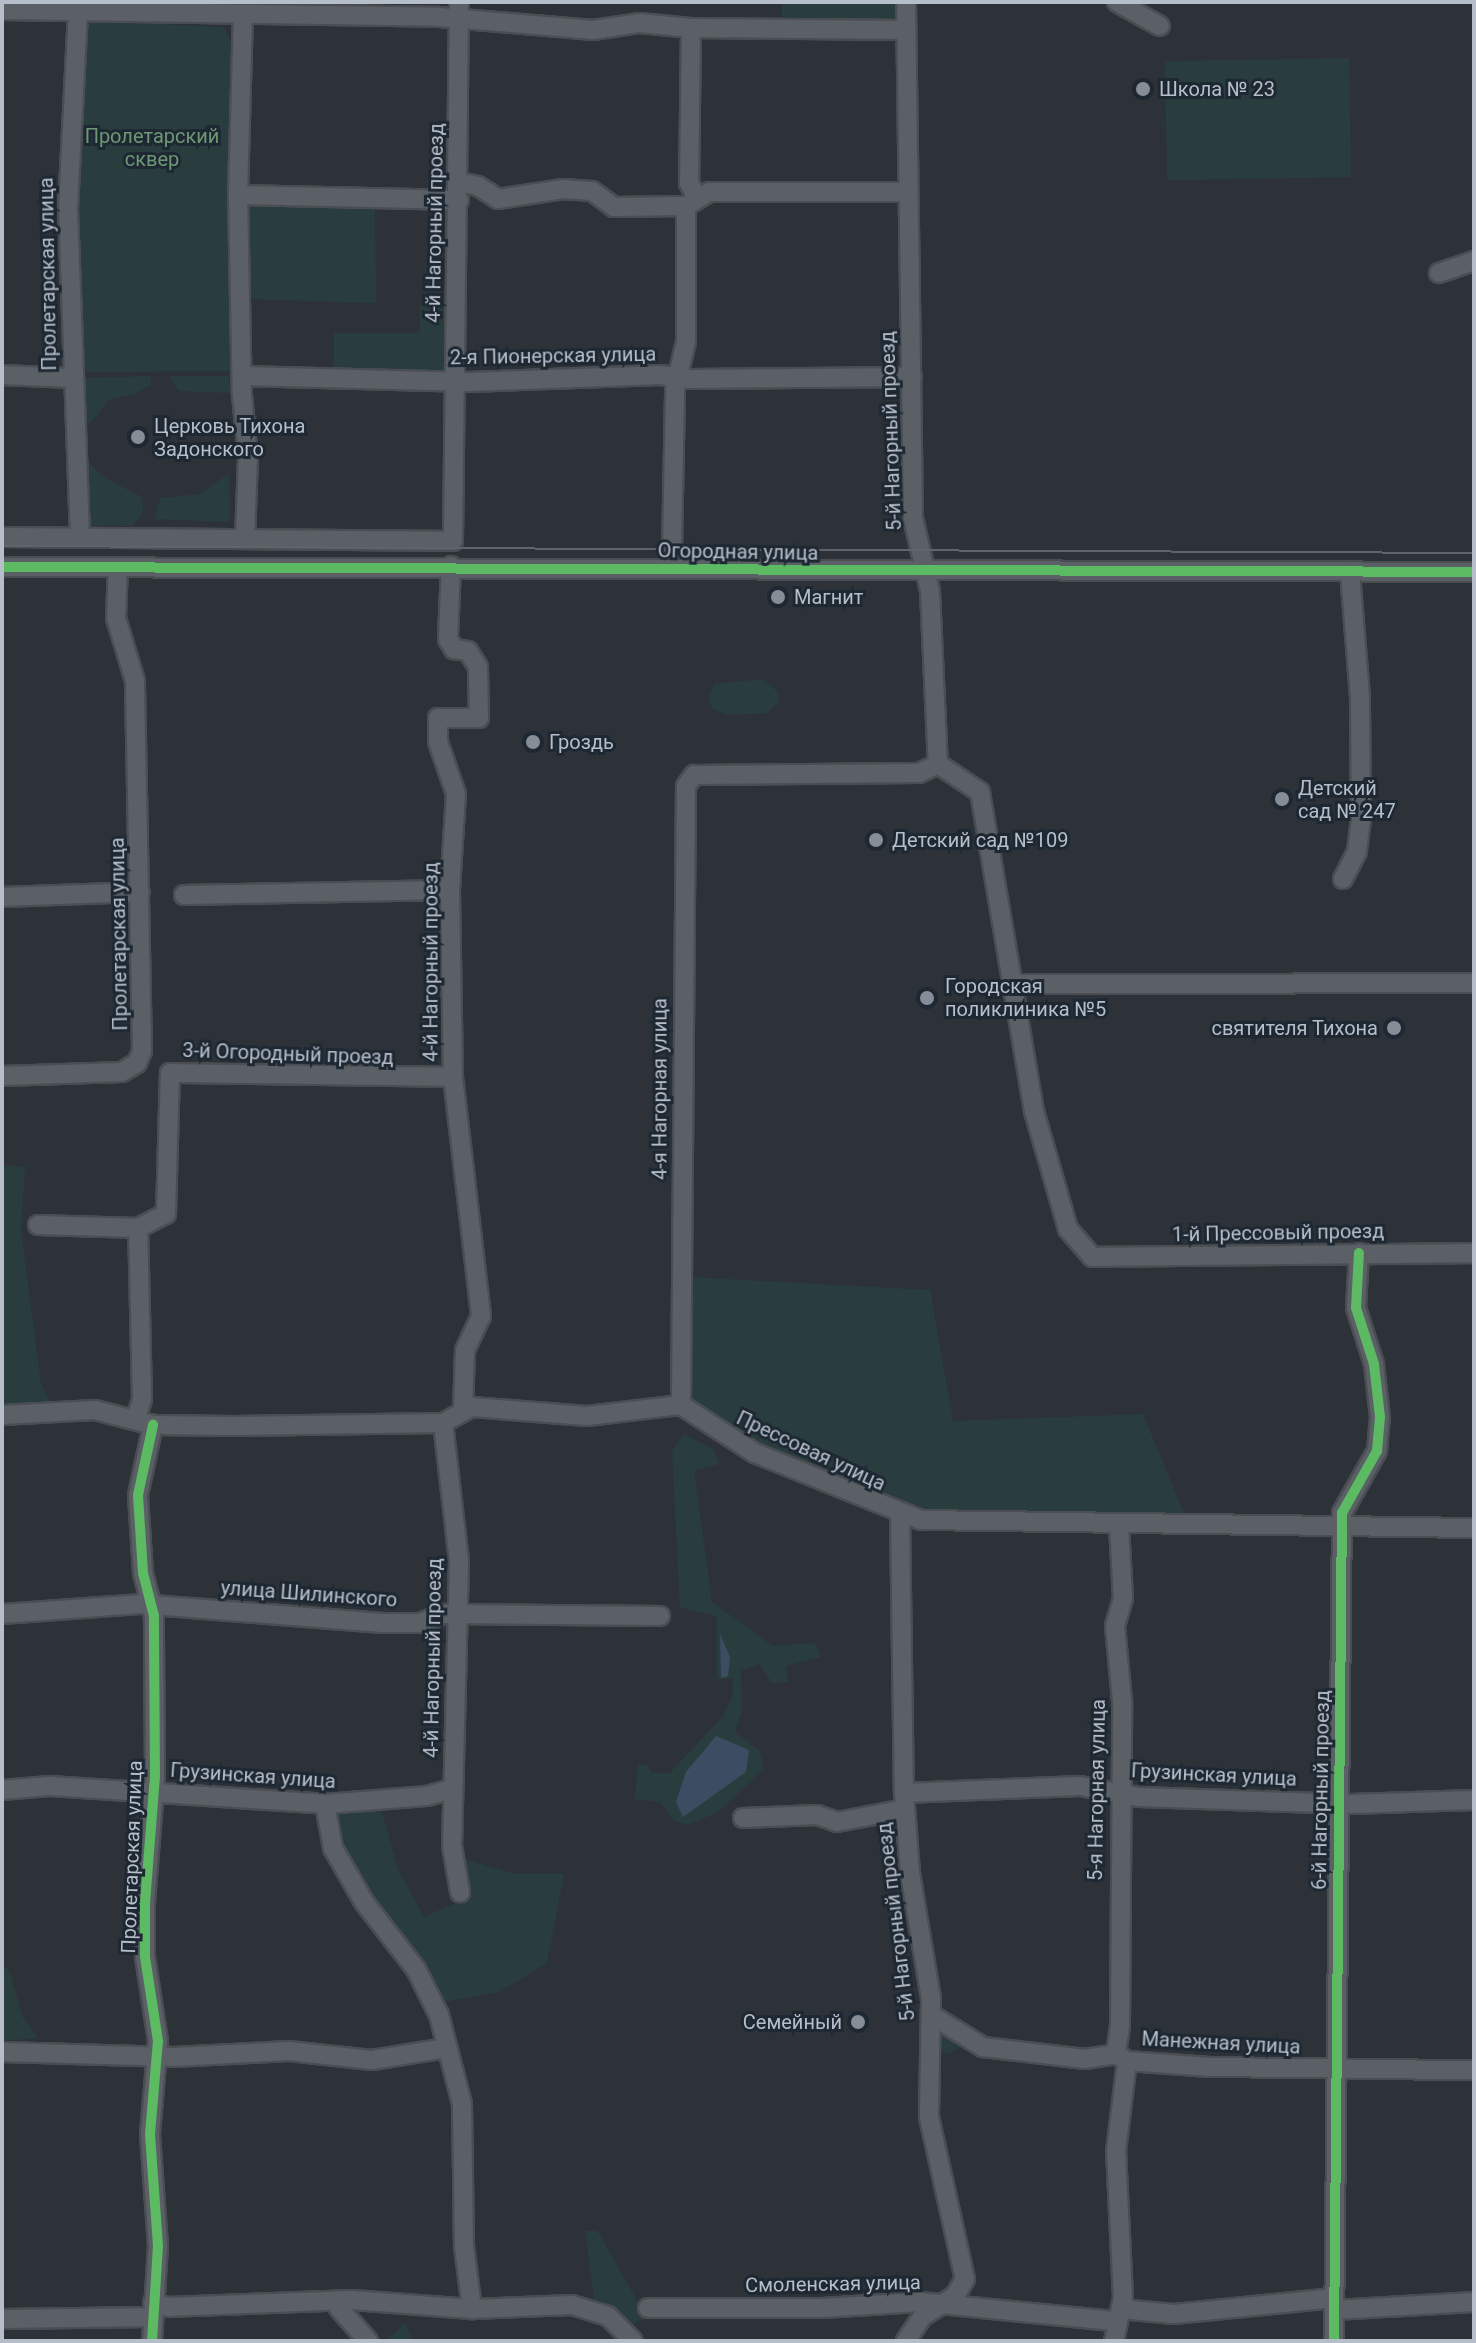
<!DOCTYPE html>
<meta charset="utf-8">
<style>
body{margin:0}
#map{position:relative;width:1476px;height:2343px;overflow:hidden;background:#2c3238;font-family:Roboto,sans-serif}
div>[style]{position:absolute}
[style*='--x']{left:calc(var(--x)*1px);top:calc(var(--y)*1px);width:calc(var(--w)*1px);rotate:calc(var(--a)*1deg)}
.green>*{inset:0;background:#293d3f;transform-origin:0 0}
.water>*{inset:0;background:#3b4d62}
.roads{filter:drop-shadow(2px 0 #4a4e53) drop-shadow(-2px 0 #4a4e53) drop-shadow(0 2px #4a4e53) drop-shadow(0 -2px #4a4e53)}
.minor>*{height:18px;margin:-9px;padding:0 9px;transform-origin:9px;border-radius:9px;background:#5b6067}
.tram>*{height:2px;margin:-1px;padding:0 1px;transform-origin:1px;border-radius:1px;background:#60646a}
.cycleway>*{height:10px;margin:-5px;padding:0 5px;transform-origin:5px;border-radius:5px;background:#5cba63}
.dots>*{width:22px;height:22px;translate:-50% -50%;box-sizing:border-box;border:4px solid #1e2833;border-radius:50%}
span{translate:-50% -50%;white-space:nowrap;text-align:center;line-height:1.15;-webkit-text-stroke:6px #1e2833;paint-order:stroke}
.poi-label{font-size:20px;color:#b6bec9}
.left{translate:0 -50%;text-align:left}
.right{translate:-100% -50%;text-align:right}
.park-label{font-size:20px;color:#6e9875}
.street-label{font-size:20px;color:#b6bec9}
.frame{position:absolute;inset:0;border:4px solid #b6bec9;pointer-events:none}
</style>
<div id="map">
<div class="green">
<div style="clip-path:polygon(782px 2px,900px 2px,894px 24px,782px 17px)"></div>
<div style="clip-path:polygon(93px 21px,224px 27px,233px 45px,232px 371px,82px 372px,75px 147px,82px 28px)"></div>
<div style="left:1349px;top:58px;width:119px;height:184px;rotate:89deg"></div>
<div style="clip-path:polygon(251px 203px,375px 206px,376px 303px,246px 299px,246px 208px)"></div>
<div style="clip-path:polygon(449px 303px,448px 368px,442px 376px,334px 373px,334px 333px,420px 333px,420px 305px)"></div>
<div style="clip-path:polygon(151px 376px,150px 385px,134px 394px,110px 399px,84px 431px,84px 378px)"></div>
<div style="clip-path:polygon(169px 376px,229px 376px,230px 393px,179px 391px)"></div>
<div style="clip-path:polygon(86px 460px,103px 477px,142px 497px,143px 512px,132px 526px,88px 525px)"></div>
<div style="clip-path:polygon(229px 473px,230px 522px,155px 519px,160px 498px,201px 494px)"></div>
<div style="clip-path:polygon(763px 679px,778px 692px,778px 702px,767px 713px,728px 715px,713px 709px,708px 699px,714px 684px)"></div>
<div style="clip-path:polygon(2px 1165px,25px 1167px,21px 1231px,41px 1384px,55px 1410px,2px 1411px)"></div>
<div style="clip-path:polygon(688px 1277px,930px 1290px,953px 1421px,1143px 1414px,1187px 1521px,926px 1513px,756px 1448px,703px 1414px,692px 1400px,686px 1384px)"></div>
<div style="clip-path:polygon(684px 1434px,714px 1450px,719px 1464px,694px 1471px,712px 1602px,773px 1646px,815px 1643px,821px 1657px,785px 1666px,789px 1682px,772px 1683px,760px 1664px,741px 1670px,742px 1710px,735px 1732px,759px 1750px,764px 1769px,718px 1812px,688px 1825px,674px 1821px,660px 1802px,635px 1799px,638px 1764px,648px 1765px,651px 1773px,670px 1773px,723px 1716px,733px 1695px,733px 1678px,717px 1679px,717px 1616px,680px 1607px,672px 1451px)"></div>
<div style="clip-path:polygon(380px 1805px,398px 1870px,424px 1917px,467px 1898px,460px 1858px,515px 1874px,564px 1874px,547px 1963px,499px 1992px,438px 2003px,338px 1847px,335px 1815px,340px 1810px)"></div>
<div style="clip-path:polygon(2px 1966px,9px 1970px,23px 2018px,38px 2038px,2px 2041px)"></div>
<div style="clip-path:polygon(937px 2021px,964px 2045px,948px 2054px,936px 2050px)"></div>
<div style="clip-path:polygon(597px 2230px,639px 2304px,649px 2317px,630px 2325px,595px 2304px,585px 2231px)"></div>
<div style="clip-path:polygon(405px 2323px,413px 2341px,389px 2341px,388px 2339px)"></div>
</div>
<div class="water">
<div style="clip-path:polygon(720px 1634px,730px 1657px,728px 1676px,721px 1678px)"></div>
<div style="clip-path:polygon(716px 1736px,749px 1750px,746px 1772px,683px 1817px,676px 1802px,686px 1772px)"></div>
</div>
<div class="roads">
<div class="minor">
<div style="--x:906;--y:2;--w:516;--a:89.22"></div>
<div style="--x:913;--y:518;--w:75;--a:76.9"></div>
<div style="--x:930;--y:591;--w:173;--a:87.4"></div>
<div style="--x:1117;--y:2;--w:49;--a:29.2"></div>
<div style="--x:2;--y:10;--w:437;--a:0.9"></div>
<div style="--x:439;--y:17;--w:155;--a:4.8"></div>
<div style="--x:593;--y:30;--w:48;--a:-8.5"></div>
<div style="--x:640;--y:23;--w:51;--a:5.6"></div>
<div style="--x:691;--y:28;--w:215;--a:0.5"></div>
<div style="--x:78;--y:11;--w:198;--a:92.9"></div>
<div style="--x:68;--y:209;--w:328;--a:87.9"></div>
<div style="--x:243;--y:14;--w:181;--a:91.6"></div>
<div style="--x:238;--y:195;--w:200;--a:88.9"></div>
<div style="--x:242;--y:395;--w:62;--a:84.5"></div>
<div style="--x:248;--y:457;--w:81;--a:92.1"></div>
<div style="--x:691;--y:28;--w:155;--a:90.7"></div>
<div style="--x:689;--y:183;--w:17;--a:62"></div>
<div style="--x:459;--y:182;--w:19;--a:12"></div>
<div style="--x:478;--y:186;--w:24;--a:33"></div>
<div style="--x:498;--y:199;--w:66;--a:-8.7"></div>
<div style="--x:563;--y:189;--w:29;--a:4"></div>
<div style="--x:592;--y:191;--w:27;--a:36"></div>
<div style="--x:614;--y:207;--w:72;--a:-0.8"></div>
<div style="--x:686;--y:206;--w:27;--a:-31"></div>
<div style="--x:709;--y:192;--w:199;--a:0"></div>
<div style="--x:238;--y:195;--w:221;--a:1.3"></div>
<div style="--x:1439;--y:273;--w:37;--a:-19"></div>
<div style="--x:2;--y:375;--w:70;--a:2.5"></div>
<div style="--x:243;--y:376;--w:226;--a:1.5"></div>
<div style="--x:469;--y:382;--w:191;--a:-2.1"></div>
<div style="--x:660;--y:375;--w:29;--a:8"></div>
<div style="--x:689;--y:379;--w:223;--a:-0.5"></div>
<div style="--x:2;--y:537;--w:451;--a:0.5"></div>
<div style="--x:453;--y:541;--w:539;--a:-89.36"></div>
<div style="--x:672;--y:550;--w:162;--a:-88.9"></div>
<div style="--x:675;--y:388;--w:47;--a:-76.6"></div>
<div style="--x:686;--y:342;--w:136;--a:-90"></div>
<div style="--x:451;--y:566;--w:73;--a:92.4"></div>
<div style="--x:448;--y:639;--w:12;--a:59"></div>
<div style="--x:454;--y:649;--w:14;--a:8"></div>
<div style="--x:468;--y:651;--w:19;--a:58"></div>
<div style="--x:478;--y:667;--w:51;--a:88.9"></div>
<div style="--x:479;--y:718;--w:41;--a:180"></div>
<div style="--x:438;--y:718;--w:24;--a:90"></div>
<div style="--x:438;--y:742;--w:55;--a:70.9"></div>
<div style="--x:456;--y:794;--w:96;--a:93.6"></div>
<div style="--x:450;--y:890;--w:187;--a:89.1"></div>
<div style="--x:453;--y:1077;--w:241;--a:83.3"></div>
<div style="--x:481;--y:1316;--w:38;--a:115"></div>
<div style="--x:465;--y:1351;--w:60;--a:91.9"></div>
<div style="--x:2;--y:567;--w:1472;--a:0.19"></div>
<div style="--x:938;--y:764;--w:50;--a:33.7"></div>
<div style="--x:980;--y:792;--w:324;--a:80.4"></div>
<div style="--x:1034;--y:1111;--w:123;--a:73.9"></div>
<div style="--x:1068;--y:1229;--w:37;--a:49"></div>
<div style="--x:1092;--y:1257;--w:382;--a:-0.6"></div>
<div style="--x:1343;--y:879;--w:31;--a:-63"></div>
<div style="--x:1357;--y:851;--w:31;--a:-83"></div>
<div style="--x:1361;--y:820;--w:123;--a:-90.5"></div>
<div style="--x:1360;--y:697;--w:124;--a:-94.6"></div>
<div style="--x:184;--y:895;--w:266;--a:-1.1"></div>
<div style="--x:2;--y:897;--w:138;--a:-2.1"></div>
<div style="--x:1011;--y:984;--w:463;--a:-0.1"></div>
<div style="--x:2;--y:1076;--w:120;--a:-1.9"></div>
<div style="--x:122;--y:1072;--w:17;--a:-31"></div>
<div style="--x:137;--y:1063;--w:13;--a:-67"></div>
<div style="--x:142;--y:1051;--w:370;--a:-91.1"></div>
<div style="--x:135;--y:681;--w:66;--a:-106.8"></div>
<div style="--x:116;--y:618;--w:51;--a:-87.8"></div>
<div style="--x:38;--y:1225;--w:100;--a:1.7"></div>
<div style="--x:681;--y:1405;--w:619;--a:-89.54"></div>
<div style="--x:686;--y:786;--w:14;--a:-54"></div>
<div style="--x:694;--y:775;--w:225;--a:-0.5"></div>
<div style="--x:919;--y:773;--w:21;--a:-25"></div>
<div style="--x:681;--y:1405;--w:88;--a:33"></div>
<div style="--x:755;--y:1453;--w:179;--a:22"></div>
<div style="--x:921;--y:1520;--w:553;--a:0.83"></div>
<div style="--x:2;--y:1415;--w:93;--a:-3.1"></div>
<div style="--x:95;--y:1410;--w:60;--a:14.5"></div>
<div style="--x:153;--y:1425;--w:81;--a:0.7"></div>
<div style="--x:234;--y:1426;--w:209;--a:-0.8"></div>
<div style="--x:443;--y:1423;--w:33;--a:-29"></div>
<div style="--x:472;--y:1407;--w:115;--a:4.5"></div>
<div style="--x:587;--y:1416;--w:95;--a:-6.7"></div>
<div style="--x:136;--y:1418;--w:20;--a:-72"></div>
<div style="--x:142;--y:1399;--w:171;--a:-91.3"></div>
<div style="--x:138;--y:1228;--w:31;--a:-27"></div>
<div style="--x:166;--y:1214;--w:141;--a:-88.4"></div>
<div style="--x:170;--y:1073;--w:283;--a:0.8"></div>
<div style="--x:443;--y:1423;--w:139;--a:83.4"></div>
<div style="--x:459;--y:1561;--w:285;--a:91.4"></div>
<div style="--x:452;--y:1846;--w:47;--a:80.1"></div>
<div style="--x:900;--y:1515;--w:278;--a:89.2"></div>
<div style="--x:904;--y:1793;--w:80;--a:85.7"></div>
<div style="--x:910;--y:1873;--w:128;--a:80.5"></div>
<div style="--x:931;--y:1999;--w:118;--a:91"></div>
<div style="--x:929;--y:2117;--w:166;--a:77.5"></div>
<div style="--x:965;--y:2279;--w:20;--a:120"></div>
<div style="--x:955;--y:2296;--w:39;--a:148"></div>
<div style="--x:922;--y:2317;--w:29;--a:124"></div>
<div style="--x:2;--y:1614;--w:138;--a:-4.1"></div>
<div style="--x:140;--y:1604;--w:243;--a:4.5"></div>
<div style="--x:382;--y:1623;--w:38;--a:0"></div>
<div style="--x:420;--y:1623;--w:26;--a:-21"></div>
<div style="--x:444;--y:1614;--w:216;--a:0.5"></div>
<div style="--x:2;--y:1790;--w:48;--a:-4.8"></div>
<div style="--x:50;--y:1786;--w:276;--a:3.7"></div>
<div style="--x:325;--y:1804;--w:102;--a:-4.5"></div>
<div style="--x:427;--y:1796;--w:26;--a:-16"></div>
<div style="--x:904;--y:1793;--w:176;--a:-2.3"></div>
<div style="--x:1080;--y:1786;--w:60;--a:10.6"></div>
<div style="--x:1139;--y:1797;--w:211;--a:1.9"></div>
<div style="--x:1350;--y:1804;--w:124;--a:-1.8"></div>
<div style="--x:325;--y:1804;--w:45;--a:79.7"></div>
<div style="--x:333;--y:1848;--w:62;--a:60.1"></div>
<div style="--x:364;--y:1902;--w:85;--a:52.2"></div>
<div style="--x:416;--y:1969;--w:51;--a:63.4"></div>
<div style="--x:439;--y:2015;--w:92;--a:75.5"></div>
<div style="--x:462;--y:2104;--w:142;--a:89.2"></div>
<div style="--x:464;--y:2246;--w:64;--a:82.8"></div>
<div style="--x:743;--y:1818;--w:74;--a:-2.3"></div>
<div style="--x:817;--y:1815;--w:21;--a:19"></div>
<div style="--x:837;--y:1822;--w:69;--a:-10.8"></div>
<div style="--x:931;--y:2015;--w:61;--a:31.6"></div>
<div style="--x:983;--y:2047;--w:103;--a:6.7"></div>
<div style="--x:1085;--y:2059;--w:31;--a:-9"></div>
<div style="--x:1116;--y:2054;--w:13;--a:32"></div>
<div style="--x:1127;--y:2061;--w:83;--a:4.1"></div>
<div style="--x:1210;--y:2067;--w:264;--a:0.7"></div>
<div style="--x:2;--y:2052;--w:172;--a:1.7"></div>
<div style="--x:174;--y:2057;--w:115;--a:-3"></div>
<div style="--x:289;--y:2051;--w:83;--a:6.2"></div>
<div style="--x:372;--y:2060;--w:75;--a:-9.2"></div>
<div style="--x:1116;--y:2054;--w:28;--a:-82"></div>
<div style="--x:1120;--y:2026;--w:325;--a:-89.6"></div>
<div style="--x:1122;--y:1701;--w:75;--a:-95.3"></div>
<div style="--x:1115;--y:1626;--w:29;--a:-74"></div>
<div style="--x:1123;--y:1598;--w:71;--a:-93.2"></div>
<div style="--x:339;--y:2300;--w:8;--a:90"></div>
<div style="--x:339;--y:2308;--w:44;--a:48.7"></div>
<div style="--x:153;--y:2303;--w:16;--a:15"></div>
<div style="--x:168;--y:2307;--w:184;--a:-2.2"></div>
<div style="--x:352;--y:2300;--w:120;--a:4.3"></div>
<div style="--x:472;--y:2309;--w:100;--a:-2.3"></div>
<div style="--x:572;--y:2305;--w:38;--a:17"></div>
<div style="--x:608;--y:2316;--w:35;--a:45"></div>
<div style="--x:648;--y:2308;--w:174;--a:0"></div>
<div style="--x:822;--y:2308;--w:98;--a:-3.5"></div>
<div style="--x:920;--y:2302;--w:195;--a:5.6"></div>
<div style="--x:1121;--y:2309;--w:53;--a:5.4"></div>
<div style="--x:1174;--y:2314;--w:161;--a:-5.7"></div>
<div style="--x:1334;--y:2310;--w:140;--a:-3.3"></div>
<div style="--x:2;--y:2319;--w:150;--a:-0.8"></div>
<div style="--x:152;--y:2341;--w:95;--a:-86.4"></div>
<div style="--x:158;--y:2246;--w:112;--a:-94.1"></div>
<div style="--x:150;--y:2134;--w:93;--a:-85.1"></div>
<div style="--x:158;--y:2041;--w:85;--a:-98.8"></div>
<div style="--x:145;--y:1957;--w:54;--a:-90"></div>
<div style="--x:145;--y:1903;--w:126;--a:-85.5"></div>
<div style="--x:155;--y:1777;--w:161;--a:-90.4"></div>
<div style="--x:154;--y:1616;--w:44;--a:-104.3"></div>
<div style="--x:143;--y:1573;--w:78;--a:-93.7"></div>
<div style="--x:138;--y:1495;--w:72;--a:-77.9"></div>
<div style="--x:1114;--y:2341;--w:44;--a:-78.2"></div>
<div style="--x:1123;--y:2298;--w:147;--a:-92.7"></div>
<div style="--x:1116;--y:2151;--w:91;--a:-83"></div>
<div style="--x:1334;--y:2341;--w:828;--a:-89.45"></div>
<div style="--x:1342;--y:1513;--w:71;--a:-60.6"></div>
<div style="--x:1377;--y:1451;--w:34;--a:-85"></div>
<div style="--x:1380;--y:1417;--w:53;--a:-96.5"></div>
<div style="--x:1374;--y:1364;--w:59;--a:-107.8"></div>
<div style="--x:1356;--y:1308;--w:55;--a:-86.9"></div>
</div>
</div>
<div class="tram">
<div style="--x:2;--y:546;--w:1472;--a:0.27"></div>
</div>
<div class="cycleway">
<div style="--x:2;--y:567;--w:1472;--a:0.19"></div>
<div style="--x:152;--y:2341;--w:95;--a:-86.4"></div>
<div style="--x:158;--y:2246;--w:112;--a:-94.1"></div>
<div style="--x:150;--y:2134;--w:93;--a:-85.1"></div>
<div style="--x:158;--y:2041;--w:85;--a:-98.8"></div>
<div style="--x:145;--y:1957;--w:54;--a:-90"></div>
<div style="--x:145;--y:1903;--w:126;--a:-85.5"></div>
<div style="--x:155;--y:1777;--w:161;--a:-90.4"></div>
<div style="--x:154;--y:1616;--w:44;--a:-104.3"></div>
<div style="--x:143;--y:1573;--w:78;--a:-93.7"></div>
<div style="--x:138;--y:1495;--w:72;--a:-77.9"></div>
<div style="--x:1334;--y:2341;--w:828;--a:-89.45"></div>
<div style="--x:1342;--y:1513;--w:71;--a:-60.6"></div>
<div style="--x:1377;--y:1451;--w:34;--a:-85"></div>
<div style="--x:1380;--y:1417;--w:53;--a:-96.5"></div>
<div style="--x:1374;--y:1364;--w:59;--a:-107.8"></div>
<div style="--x:1356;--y:1308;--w:55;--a:-86.9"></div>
</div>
<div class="dots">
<div style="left:1143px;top:89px;background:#868d96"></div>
<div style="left:138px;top:437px;background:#868d96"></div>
<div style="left:778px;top:597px;background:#868d96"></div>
<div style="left:533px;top:742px;background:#868d96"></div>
<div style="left:1282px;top:799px;background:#868d96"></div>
<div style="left:876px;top:840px;background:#868d96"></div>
<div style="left:927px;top:998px;background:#868d96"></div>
<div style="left:1394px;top:1028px;background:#868d96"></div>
<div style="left:858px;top:2022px;background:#868d96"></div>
</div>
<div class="poi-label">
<span class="left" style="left:1159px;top:89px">Школа № 23</span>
<span class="left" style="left:154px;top:438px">Церковь Тихона<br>Задонского</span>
<span class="left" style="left:794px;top:597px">Магнит</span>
<span class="left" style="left:549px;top:742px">Гроздь</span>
<span class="left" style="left:1298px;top:800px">Детский<br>сад № 247</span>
<span class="left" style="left:892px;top:840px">Детский сад №109</span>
<span class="left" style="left:945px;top:998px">Городская<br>поликлиника №5</span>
<span class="right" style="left:1378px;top:1028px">святителя Тихона</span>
<span class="right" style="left:842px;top:2022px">Семейный</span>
</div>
<div class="park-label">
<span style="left:152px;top:148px">Пролетарский<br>сквер</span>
</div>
<div class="street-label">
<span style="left:435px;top:223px;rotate:-89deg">4-й Нагорный проезд</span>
<span style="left:48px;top:274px;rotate:-91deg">Пролетарская улица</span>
<span style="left:553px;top:356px;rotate:-1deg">2-я Пионерская улица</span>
<span style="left:891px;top:431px;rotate:-92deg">5-й Нагорный проезд</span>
<span style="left:738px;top:552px;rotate:1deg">Огородная улица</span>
<span style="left:119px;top:934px;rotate:-91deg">Пролетарская улица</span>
<span style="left:431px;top:962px;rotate:-90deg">4-й Нагорный проезд</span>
<span style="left:288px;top:1054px;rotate:2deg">3-й Огородный проезд</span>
<span style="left:660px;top:1089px;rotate:-90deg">4-я Нагорная улица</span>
<span style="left:1278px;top:1233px;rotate:-1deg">1-й Прессовый проезд</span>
<span style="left:811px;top:1451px;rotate:25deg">Прессовая улица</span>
<span style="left:309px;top:1594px;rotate:4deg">улица Шилинского</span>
<span style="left:433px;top:1658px;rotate:-89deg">4-й Нагорный проезд</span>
<span style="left:1214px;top:1775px;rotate:3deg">Грузинская улица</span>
<span style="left:253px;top:1776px;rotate:4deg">Грузинская улица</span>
<span style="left:1097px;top:1790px;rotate:-89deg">5-я Нагорная улица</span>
<span style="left:1321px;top:1790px;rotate:-89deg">6-й Нагорный проезд</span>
<span style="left:132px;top:1857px;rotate:-88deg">Пролетарская улица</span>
<span style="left:896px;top:1922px;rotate:-97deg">5-й Нагорный проезд</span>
<span style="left:1221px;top:2043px;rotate:3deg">Манежная улица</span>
<span style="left:833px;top:2284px;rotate:-1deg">Смоленская улица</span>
</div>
<div class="frame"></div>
</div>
